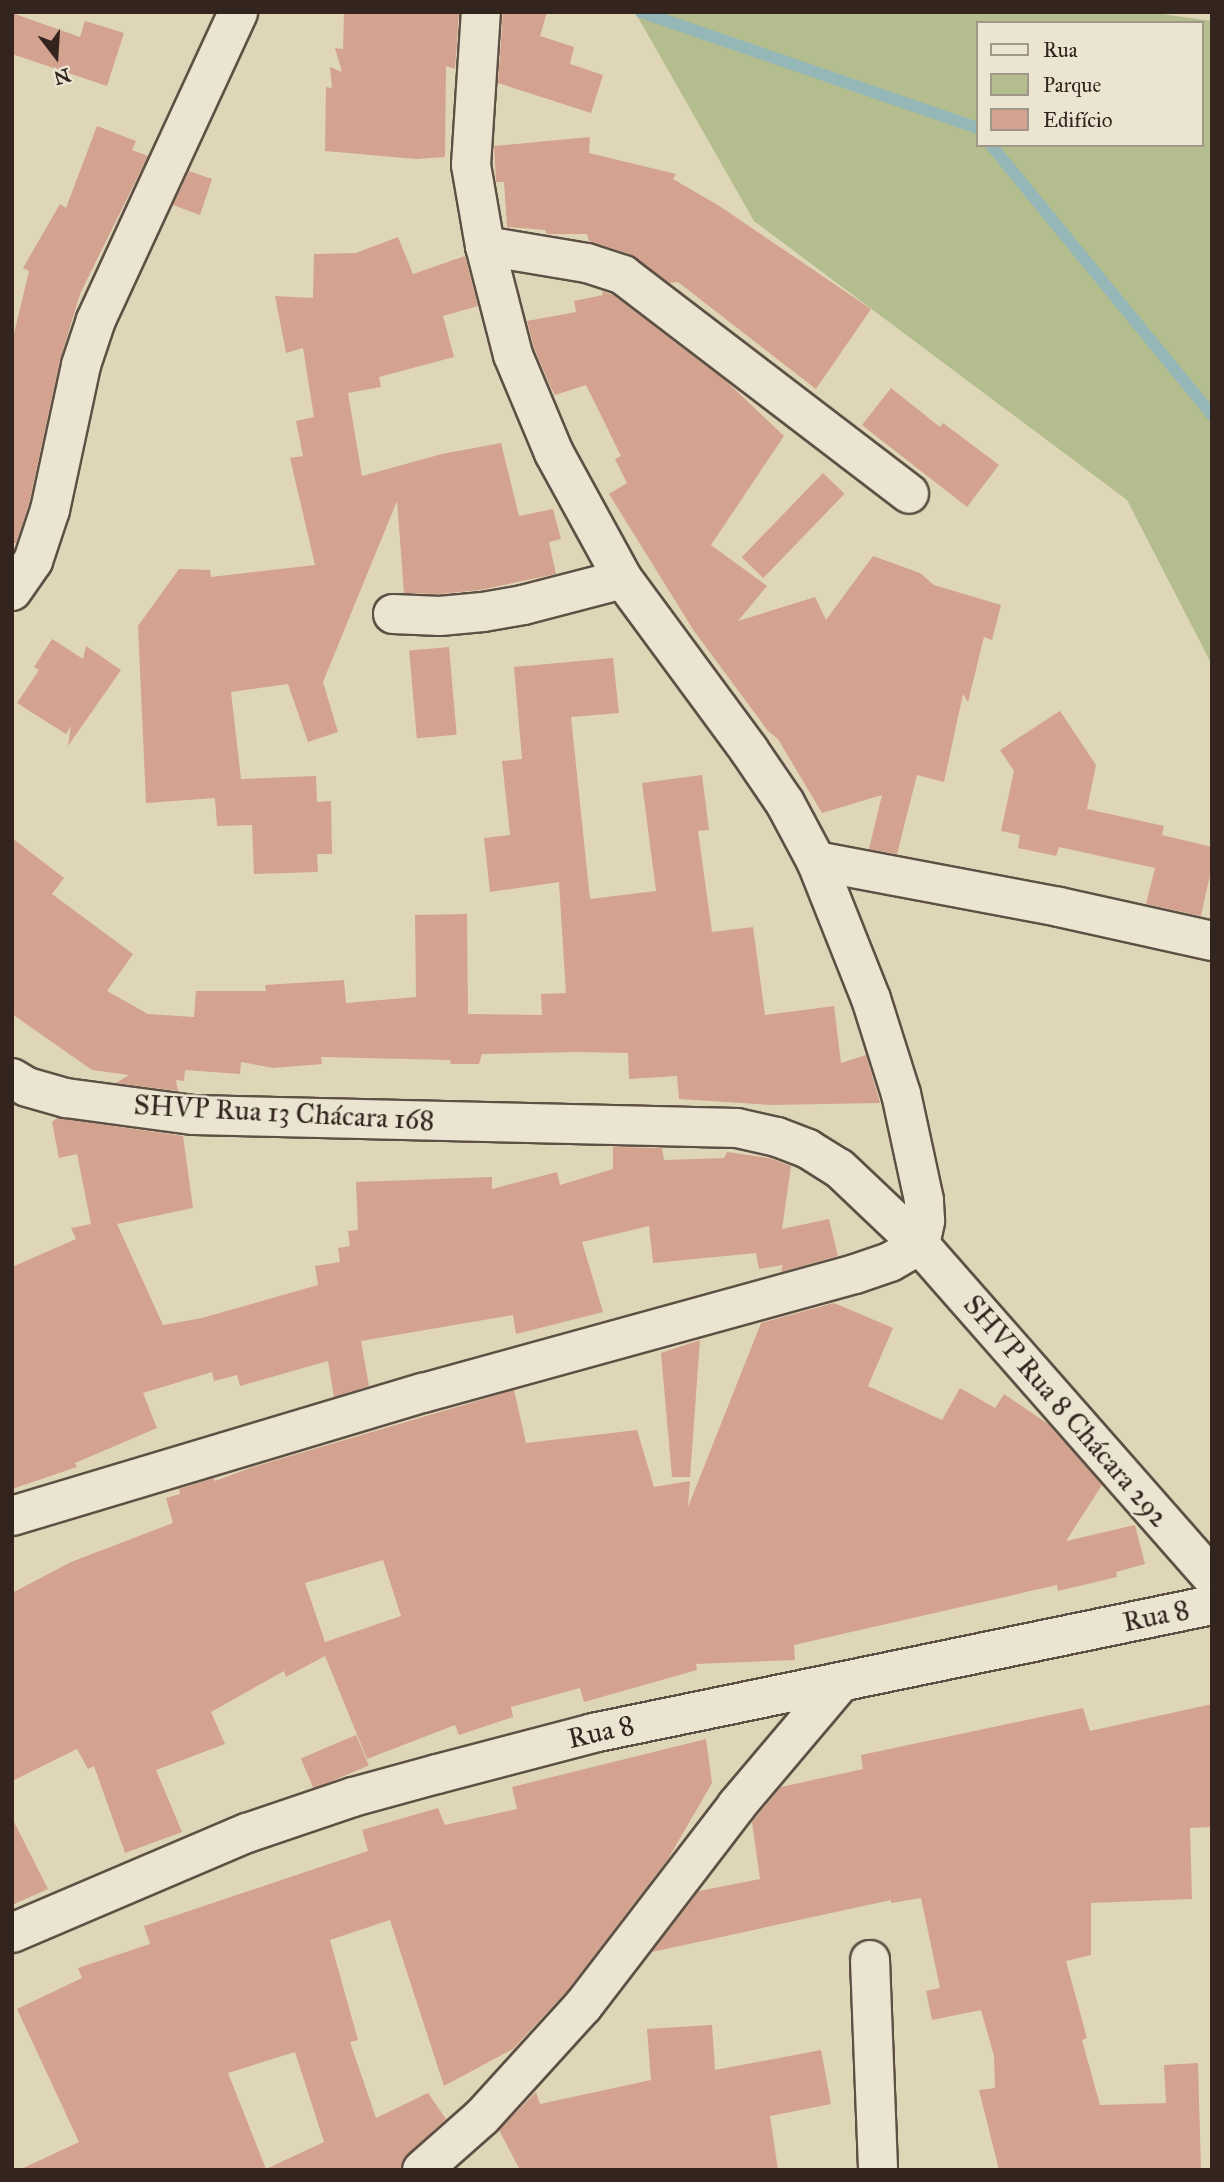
<!DOCTYPE html>
<meta charset="utf-8">
<style>
body{margin:0}
#map{position:relative;width:1224px;height:2182px;overflow:hidden;background:#dfd6b8;font-family:"IM FELL Great Primer",serif}
div>[style]{position:absolute}
[style*='--x']{left:calc(var(--x)*1px);top:calc(var(--y)*1px);width:calc(var(--w)*1px);rotate:calc(var(--a)*1deg)}
.green>*{inset:0;background:#b4bd8d}
.stream>*{height:12px;margin:-6px;padding:0 6px;transform-origin:6px;border-radius:6px;background:#96b7b8}
.building>*{inset:0;background:#d3a38f;transform-origin:0 0}
.roads{filter:drop-shadow(2px 0 #5e5044) drop-shadow(-2px 0 #5e5044) drop-shadow(0 2px #5e5044) drop-shadow(0 -2px #5e5044)}
.minor>*{height:38px;margin:-19px;padding:0 19px;transform-origin:19px;border-radius:19px;background:#eae4d1}
span{translate:-50% -50%;white-space:nowrap;text-align:center;line-height:1.15;-webkit-text-stroke:5px #eae4d1;paint-order:stroke}
.street-label{font-size:28px;color:#33241d}
.frame{position:absolute;inset:0;border:14px solid #33241d;pointer-events:none}
.legend{position:absolute;left:976px;top:21px;width:228px;height:126px;box-sizing:border-box;background:#eae4d1;border:2px solid #a19789;margin:0;padding:9px 12px;list-style:none;font-size:21px;color:#33241d}
.legend li{display:flex;align-items:center;gap:14px;height:35px}
.legend b{width:35px;border:2px solid #a19789}
.north{position:absolute;left:21px;top:21px;width:70px;height:70px;-webkit-text-stroke:5px #eae4d1;paint-order:stroke;rotate:163deg;font-size:19px;font-weight:700;line-height:28px;text-align:center;color:#33241d}
.north::after{content:'';display:block;margin:auto;width:24px;height:32px;background:#33241d;clip-path:polygon(50% 0,100% 100%,50% 72%,0 100%)}
</style>
<div id="map">
<div class="green">
<div style="clip-path:polygon(evenodd,635px 12px,1147px 12px,1212px 21px,1212px 665px,1127px 500px,754px 221px,635px 12px,977px 23px,1201px 23px,1201px 145px,977px 145px,977px 23px)"></div>
</div>
<div class="stream">
<div style="--x:641;--y:12;--w:355;--a:19"></div>
<div style="--x:991;--y:145;--w:349;--a:50.7"></div>
</div>
<div class="building">
<div style="clip-path:polygon(344px 12px,459px 12px,455px 69px,446px 66px,445px 157px,416px 159px,325px 151px,326px 87px,332px 88px,330px 67px,342px 72px,335px 48px,343px 49px)"></div>
<div style="clip-path:polygon(503px 12px,547px 12px,540px 36px,574px 47px,570px 64px,603px 75px,591px 113px,498px 83px)"></div>
<div style="clip-path:polygon(12px 13px,80px 37px,85px 21px,124px 33px,107px 86px,12px 54px)"></div>
<div style="clip-path:polygon(97px 126px,136px 141px,132px 150px,148px 156px,80px 294px,60px 360px,29px 504px,16px 543px,12px 543px,12px 342px,29px 271px,23px 268px,60px 204px,66px 208px)"></div>
<div style="clip-path:polygon(590px 137px,589px 153px,676px 174px,673px 179px,721px 207px,871px 309px,816px 389px,678px 282px,669px 283px,630px 254px,589px 241px,587px 234px,547px 234px,545px 230px,507px 227px,504px 182px,496px 182px,494px 146px)"></div>
<div style="clip-path:polygon(189px 171px,212px 179px,200px 215px,173px 205px)"></div>
<div style="clip-path:polygon(398px 237px,413px 274px,465px 256px,478px 306px,443px 316px,454px 357px,379px 377px,381px 387px,348px 393px,362px 476px,442px 454px,501px 443px,519px 516px,553px 509px,561px 539px,549px 542px,556px 574px,480px 590px,439px 594px,404px 593px,397px 501px,323px 682px,338px 732px,308px 742px,288px 684px,231px 692px,241px 779px,316px 776px,317px 802px,331px 801px,332px 854px,317px 854px,318px 872px,254px 874px,252px 825px,217px 826px,215px 798px,146px 803px,138px 626px,179px 569px,210px 570px,211px 577px,315px 565px,290px 458px,303px 456px,296px 421px,314px 417px,303px 348px,286px 353px,275px 296px,313px 298px,314px 254px,356px 253px)"></div>
<div style="clip-path:polygon(602px 291px,613px 295px,727px 382px,784px 436px,711px 545px,767px 586px,738px 621px,815px 597px,826px 620px,873px 556px,920px 573px,934px 585px,1001px 605px,992px 640px,984px 637px,968px 702px,963px 694px,944px 782px,917px 775px,897px 854px,869px 849px,882px 795px,822px 813px,778px 739px,768px 731px,694px 631px,609px 494px,627px 483px,615px 459px,621px 456px,586px 385px,555px 395px,551px 388px,534px 348px,527px 321px,576px 312px,574px 301px,603px 295px)"></div>
<div style="clip-path:polygon(891px 388px,940px 427px,943px 423px,999px 465px,967px 507px,862px 425px)"></div>
<div style="left:823px;top:473px;width:30px;height:117px;rotate:44deg"></div>
<div style="clip-path:polygon(52px 639px,83px 659px,86px 646px,121px 670px,68px 746px,71px 726px,66px 734px,17px 703px,39px 670px,34px 667px)"></div>
<div style="left:449px;top:647px;width:88px;height:40px;rotate:85deg"></div>
<div style="clip-path:polygon(613px 658px,619px 713px,571px 717px,590px 899px,656px 891px,642px 783px,702px 775px,709px 830px,698px 831px,712px 932px,753px 927px,765px 1015px,834px 1006px,841px 1063px,866px 1055px,880px 1103px,770px 1105px,679px 1099px,677px 1076px,629px 1079px,628px 1053px,577px 1052px,482px 1054px,479px 1064px,451px 1064px,450px 1060px,321px 1057px,322px 1064px,273px 1068px,241px 1062px,240px 1074px,185px 1070px,184px 1081px,176px 1080px,178px 1091px,116px 1083px,129px 1075px,92px 1070px,12px 1014px,12px 838px,64px 878px,52px 894px,133px 954px,107px 991px,148px 1014px,194px 1017px,196px 991px,266px 991px,265px 985px,344px 980px,346px 1003px,416px 997px,415px 915px,467px 914px,468px 1014px,542px 1015px,541px 994px,566px 993px,559px 882px,490px 892px,484px 838px,510px 835px,502px 761px,522px 759px,514px 667px)"></div>
<div style="clip-path:polygon(1060px 711px,1096px 765px,1087px 809px,1164px 826px,1162px 835px,1212px 847px,1212px 866px,1201px 916px,1146px 904px,1155px 868px,1059px 847px,1056px 856px,1018px 848px,1020px 835px,1001px 831px,1014px 771px,1000px 750px)"></div>
<div style="clip-path:polygon(57px 1118px,183px 1136px,193px 1208px,117px 1224px,163px 1325px,202px 1318px,318px 1285px,315px 1266px,340px 1262px,338px 1248px,350px 1246px,348px 1231px,358px 1230px,356px 1182px,492px 1177px,492px 1189px,557px 1172px,560px 1185px,613px 1169px,613px 1147px,662px 1148px,664px 1160px,724px 1158px,727px 1152px,769px 1158px,791px 1166px,782px 1229px,829px 1219px,838px 1256px,781px 1272px,783px 1265px,759px 1269px,756px 1253px,653px 1263px,649px 1226px,582px 1242px,603px 1312px,516px 1334px,513px 1315px,361px 1341px,369px 1386px,334px 1397px,328px 1361px,240px 1386px,237px 1375px,214px 1381px,212px 1372px,143px 1393px,157px 1428px,75px 1463px,77px 1467px,12px 1489px,12px 1267px,76px 1239px,71px 1228px,91px 1224px,77px 1154px,59px 1158px,52px 1122px)"></div>
<div style="clip-path:polygon(evenodd,834px 1303px,893px 1328px,868px 1386px,942px 1420px,960px 1388px,995px 1408px,1004px 1394px,1048px 1424px,1102px 1485px,1066px 1541px,1135px 1525px,1145px 1564px,1116px 1572px,1117px 1577px,1058px 1591px,1057px 1585px,794px 1645px,795px 1660px,696px 1664px,697px 1670px,584px 1702px,580px 1688px,511px 1707px,513px 1717px,459px 1735px,455px 1725px,367px 1759px,325px 1656px,286px 1677px,284px 1671px,211px 1712px,225px 1744px,156px 1770px,182px 1832px,125px 1853px,94px 1766px,88px 1769px,77px 1749px,12px 1781px,12px 1593px,71px 1562px,173px 1523px,166px 1498px,180px 1494px,179px 1489px,214px 1478px,215px 1481px,253px 1467px,514px 1390px,526px 1443px,637px 1430px,654px 1487px,690px 1481px,688px 1507px,761px 1323px,834px 1303px,383px 1560px,401px 1616px,325px 1642px,305px 1583px,383px 1560px)"></div>
<div style="clip-path:polygon(700px 1340px,690px 1477px,672px 1477px,661px 1353px)"></div>
<div style="clip-path:polygon(1212px 1704px,1212px 1827px,1190px 1828px,1192px 1899px,1091px 1903px,1091px 1955px,1066px 1961px,1087px 2038px,1082px 2040px,1100px 2105px,1166px 2103px,1164px 2065px,1198px 2063px,1201px 2170px,999px 2170px,979px 2090px,995px 2088px,994px 2056px,981px 2010px,932px 2020px,926px 1991px,940px 1988px,921px 1898px,891px 1903px,891px 1900px,652px 1952px,699px 1891px,760px 1879px,752px 1822px,781px 1787px,863px 1769px,861px 1755px,1083px 1708px,1090px 1731px)"></div>
<div style="left:356px;top:1735px;width:33px;height:60px;rotate:67deg"></div>
<div style="clip-path:polygon(evenodd,706px 1739px,712px 1783px,668px 1859px,566px 1992px,513px 2049px,444px 2086px,390px 1920px,330px 1940px,358px 2040px,350px 2042px,376px 2118px,428px 2093px,446px 2119px,408px 2154px,400px 2170px,19px 2170px,79px 2142px,17px 2009px,82px 1978px,78px 1968px,150px 1944px,144px 1926px,368px 1851px,362px 1830px,438px 1808px,445px 1825px,517px 1809px,512px 1787px,706px 1739px,295px 2052px,324px 2142px,266px 2169px,228px 2073px,295px 2052px)"></div>
<div style="clip-path:polygon(12px 1818px,48px 1889px,12px 1905px)"></div>
<div style="clip-path:polygon(712px 2025px,715px 2070px,821px 2050px,831px 2104px,770px 2116px,778px 2170px,520px 2170px,499px 2130px,536px 2092px,540px 2104px,651px 2080px,647px 2029px)"></div>
</div>
<div class="roads">
<div class="minor">
<div style="--x:485;--y:246;--w:103;--a:9.5"></div>
<div style="--x:587;--y:263;--w:38;--a:18"></div>
<div style="--x:623;--y:275;--w:360;--a:37.4"></div>
<div style="--x:12;--y:591;--w:37;--a:-55"></div>
<div style="--x:33;--y:561;--w:54;--a:-71.6"></div>
<div style="--x:50;--y:510;--w:148;--a:-77.9"></div>
<div style="--x:81;--y:365;--w:47;--a:-71.6"></div>
<div style="--x:96;--y:320;--w:339;--a:-65.2"></div>
<div style="--x:393;--y:614;--w:47;--a:2.4"></div>
<div style="--x:440;--y:616;--w:43;--a:-5.3"></div>
<div style="--x:483;--y:612;--w:41;--a:-9.9"></div>
<div style="--x:523;--y:605;--w:103;--a:-14.6"></div>
<div style="--x:816;--y:861;--w:247;--a:10.7"></div>
<div style="--x:1059;--y:907;--w:157;--a:12.5"></div>
<div style="--x:12;--y:1078;--w:17;--a:31"></div>
<div style="--x:27;--y:1087;--w:41;--a:15.8"></div>
<div style="--x:66;--y:1098;--w:129;--a:7.6"></div>
<div style="--x:194;--y:1115;--w:543;--a:1.37"></div>
<div style="--x:737;--y:1128;--w:41;--a:12.7"></div>
<div style="--x:777;--y:1137;--w:33;--a:21"></div>
<div style="--x:808;--y:1149;--w:36;--a:32"></div>
<div style="--x:839;--y:1168;--w:112;--a:43.5"></div>
<div style="--x:920;--y:1245;--w:442;--a:48.7"></div>
<div style="--x:12;--y:1516;--w:429;--a:-16.7"></div>
<div style="--x:423;--y:1393;--w:448;--a:-15.4"></div>
<div style="--x:855;--y:1274;--w:37;--a:-19"></div>
<div style="--x:890;--y:1262;--w:34;--a:-30"></div>
<div style="--x:920;--y:1245;--w:25;--a:-78"></div>
<div style="--x:925;--y:1221;--w:21;--a:-93"></div>
<div style="--x:924;--y:1200;--w:108;--a:-102.2"></div>
<div style="--x:901;--y:1094;--w:100;--a:-107.5"></div>
<div style="--x:871;--y:999;--w:149;--a:-111.7"></div>
<div style="--x:816;--y:861;--w:66;--a:-118.1"></div>
<div style="--x:785;--y:803;--w:64;--a:-124.2"></div>
<div style="--x:749;--y:750;--w:212;--a:-126.4"></div>
<div style="--x:623;--y:579;--w:144;--a:-118.7"></div>
<div style="--x:554;--y:453;--w:106;--a:-112.7"></div>
<div style="--x:513;--y:355;--w:113;--a:-104.4"></div>
<div style="--x:485;--y:246;--w:82;--a:-99.8"></div>
<div style="--x:471;--y:165;--w:153;--a:-86.3"></div>
<div style="--x:12;--y:1933;--w:255;--a:-23.1"></div>
<div style="--x:247;--y:1833;--w:112;--a:-18.8"></div>
<div style="--x:353;--y:1797;--w:87;--a:-15.3"></div>
<div style="--x:437;--y:1774;--w:161;--a:-14.7"></div>
<div style="--x:593;--y:1733;--w:632;--a:-11.68"></div>
<div style="--x:870;--y:1960;--w:210;--a:87.8"></div>
<div style="--x:422;--y:2170;--w:80;--a:-41.5"></div>
<div style="--x:482;--y:2117;--w:150;--a:-47.7"></div>
<div style="--x:583;--y:2006;--w:253;--a:-52.5"></div>
<div style="--x:737;--y:1805;--w:160;--a:-49.8"></div>
</div>
</div>
<div class="street-label">
<span style="left:284px;top:1113px;rotate:3deg">SHVP Rua 13 Chácara 168</span>
<span style="left:1066px;top:1411px;rotate:49deg">SHVP Rua 8 Chácara 292</span>
<span style="left:1156px;top:1616px;rotate:-12deg">Rua 8</span>
<span style="left:601px;top:1732px;rotate:-13deg">Rua 8</span>
</div>
<div class="frame"></div>
<ul class="legend">
<li><b style="height:9px;background:#eae4d1"></b>Rua</li>
<li><b style="height:19px;background:#b4bd8d"></b>Parque</li>
<li><b style="height:19px;background:#d3a38f"></b>Edifício</li>
</ul>
<div class="north">N</div>
</div>
